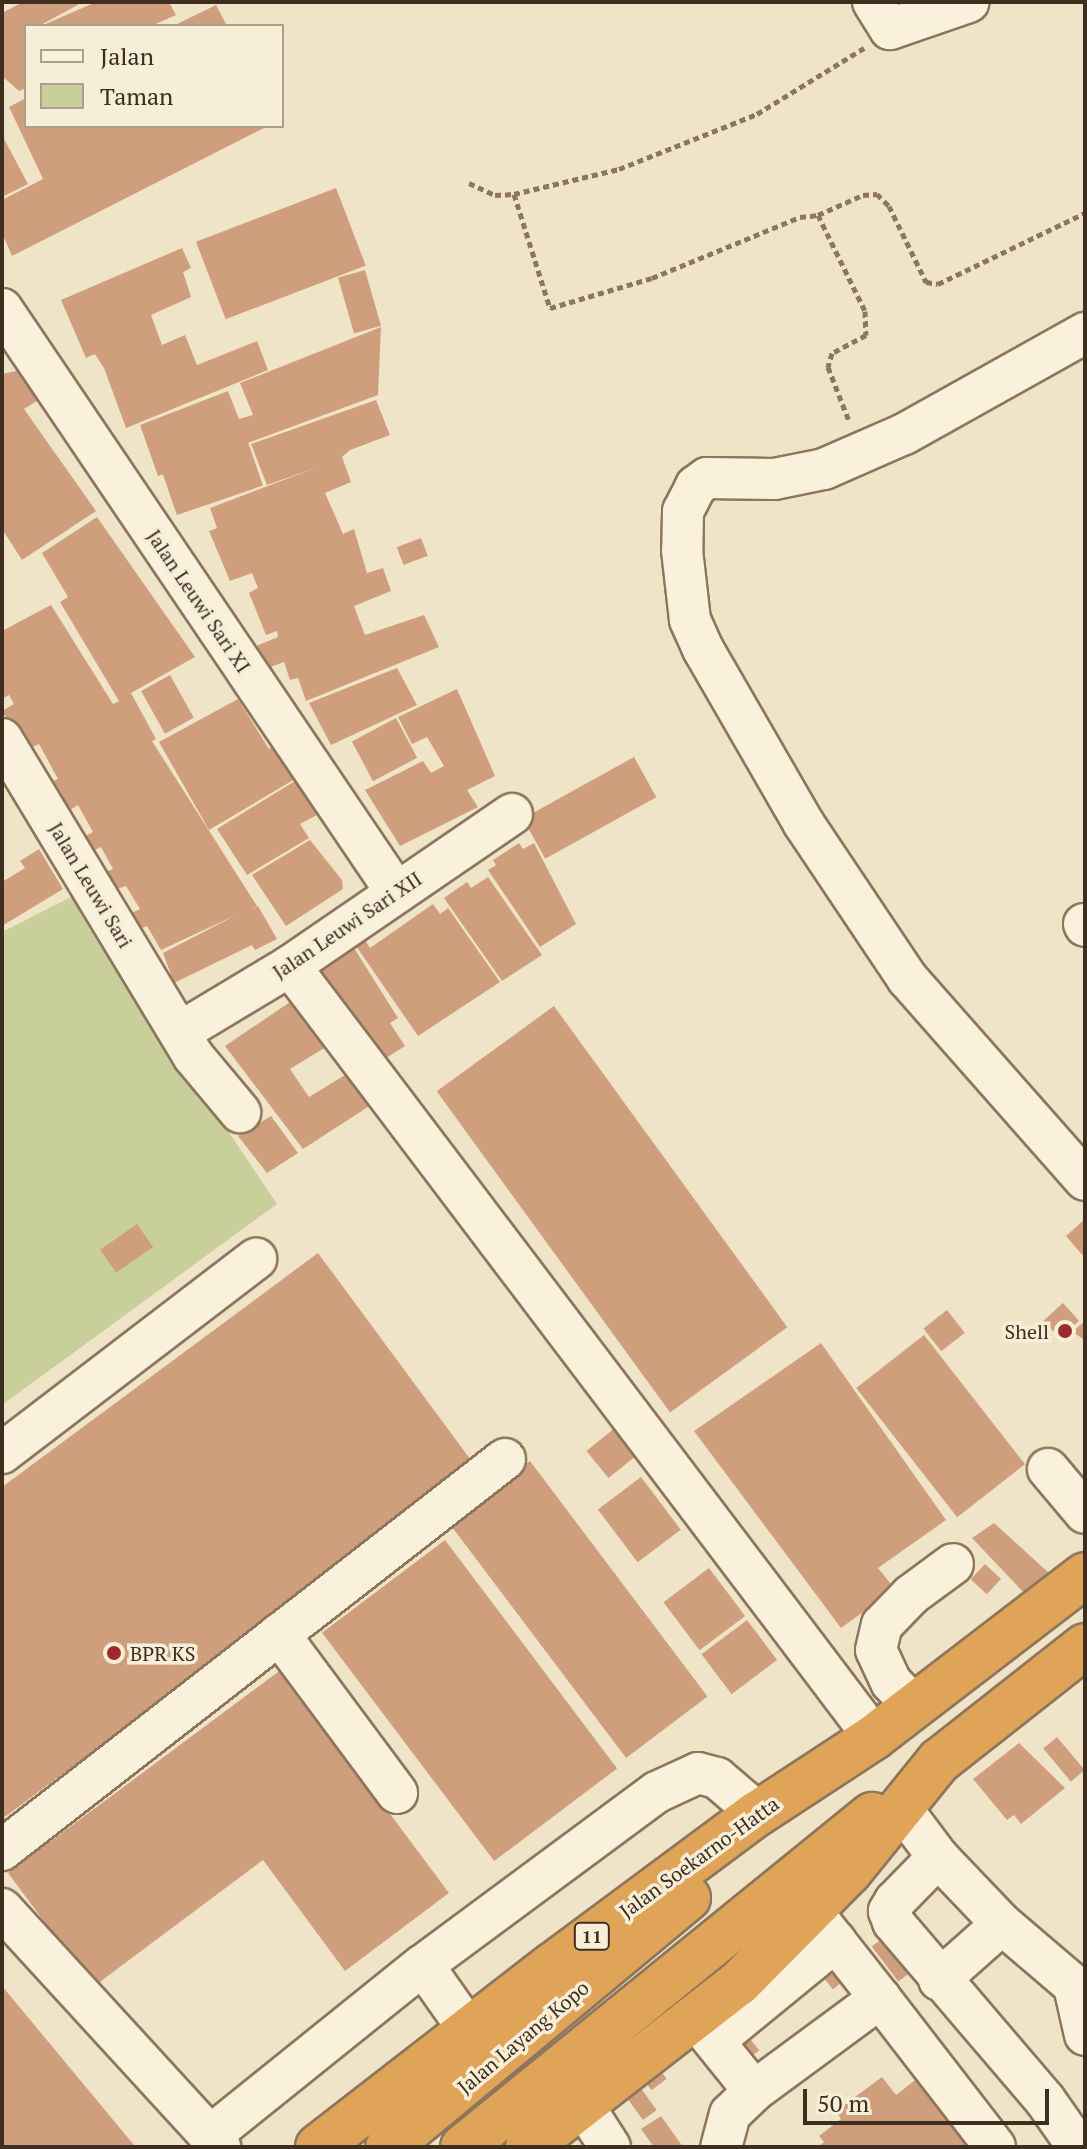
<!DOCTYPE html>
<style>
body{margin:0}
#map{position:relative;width:1087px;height:2149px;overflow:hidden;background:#f0e4c8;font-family:"PT Serif",serif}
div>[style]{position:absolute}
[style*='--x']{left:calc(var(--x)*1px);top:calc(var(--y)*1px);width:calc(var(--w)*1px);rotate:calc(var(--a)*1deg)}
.green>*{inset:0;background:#c9cf9b}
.building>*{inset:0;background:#cf9f7d;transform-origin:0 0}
.path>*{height:5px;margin-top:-2.5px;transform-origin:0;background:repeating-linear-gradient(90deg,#8d765c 0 6px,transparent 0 10px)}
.roads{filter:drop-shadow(2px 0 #8d765c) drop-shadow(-2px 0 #8d765c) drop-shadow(0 2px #8d765c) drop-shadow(0 -2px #8d765c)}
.minor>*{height:40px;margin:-20px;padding:0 20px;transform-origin:20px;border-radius:20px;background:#faf1dc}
.highway>*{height:44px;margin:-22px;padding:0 22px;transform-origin:22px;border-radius:22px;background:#e0a458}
.dots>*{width:22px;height:22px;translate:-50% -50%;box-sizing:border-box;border:4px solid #f7eed8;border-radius:50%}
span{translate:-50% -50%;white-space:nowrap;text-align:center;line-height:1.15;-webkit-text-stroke:7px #f7eed8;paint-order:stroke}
.shield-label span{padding:2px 6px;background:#f7eed8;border:2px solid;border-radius:6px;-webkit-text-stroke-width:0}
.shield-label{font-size:18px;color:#3d2e20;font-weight:700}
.street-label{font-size:20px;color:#3d2e20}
.poi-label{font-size:20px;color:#3d2e20}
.right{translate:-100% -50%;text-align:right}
.left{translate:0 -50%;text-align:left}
.frame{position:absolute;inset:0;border:4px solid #3d2e20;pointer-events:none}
.legend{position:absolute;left:24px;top:24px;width:260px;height:104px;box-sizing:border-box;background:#f7eed8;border:2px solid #ada18e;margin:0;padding:10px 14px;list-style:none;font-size:24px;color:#3d2e20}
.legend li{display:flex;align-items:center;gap:16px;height:40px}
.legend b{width:40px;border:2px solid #ada18e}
.scale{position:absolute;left:803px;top:2089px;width:246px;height:36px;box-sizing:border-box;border:4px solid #3d2e20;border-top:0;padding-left:10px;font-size:24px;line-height:28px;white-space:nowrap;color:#3d2e20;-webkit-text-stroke:6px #f7eed8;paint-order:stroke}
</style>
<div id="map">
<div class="green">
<div style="clip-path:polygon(71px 897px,277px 1204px,2px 1405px,2px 932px)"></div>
</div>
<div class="building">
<div style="clip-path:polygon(23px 2px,83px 2px,39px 26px,26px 26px,26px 88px,19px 91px,2px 76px,2px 13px)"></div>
<div style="clip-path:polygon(96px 2px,169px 2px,176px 15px,151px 26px,41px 26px)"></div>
<div style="clip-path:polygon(216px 5px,227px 26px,173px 26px)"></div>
<div style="clip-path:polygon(26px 98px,26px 126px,268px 126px,12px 256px,2px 233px,2px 200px,43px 179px,9px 107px)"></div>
<div style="clip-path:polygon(2px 135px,28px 184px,2px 197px)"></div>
<div style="left:336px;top:188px;width:83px;height:150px;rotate:69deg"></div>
<div style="clip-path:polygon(182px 248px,191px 268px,183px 272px,191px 297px,151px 315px,162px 345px,185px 335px,197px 365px,257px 341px,268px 370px,126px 428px,104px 368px,95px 354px,86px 358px,61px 300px)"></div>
<div style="left:365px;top:270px;width:58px;height:28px;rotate:74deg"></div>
<div style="clip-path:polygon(381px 327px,378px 395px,158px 476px,140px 425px,228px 391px,239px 419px,253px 415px,240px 383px)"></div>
<div style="clip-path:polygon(20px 370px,37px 401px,24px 409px,96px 511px,22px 560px,2px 529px,2px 374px)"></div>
<div style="clip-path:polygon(376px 400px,390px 435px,350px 450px,342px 457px,351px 482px,325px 493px,343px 534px,354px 529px,367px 573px,383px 568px,391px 591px,354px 606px,365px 635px,424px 615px,439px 647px,306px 701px,298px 678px,290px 680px,284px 662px,265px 669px,256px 646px,278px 637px,277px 631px,266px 635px,249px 593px,258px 588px,252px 573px,230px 581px,209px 531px,217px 528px,210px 508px,318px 467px,267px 485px,251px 444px)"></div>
<div style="left:248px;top:442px;width:46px;height:91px;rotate:71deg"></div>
<div style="clip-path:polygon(97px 517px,195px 657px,131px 693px,156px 739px,152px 741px,257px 906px,248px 911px,258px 906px,277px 939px,255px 950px,252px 945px,174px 983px,163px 953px,236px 915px,161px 950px,147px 926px,132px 932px,123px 917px,140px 909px,126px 886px,107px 892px,97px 875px,113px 869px,101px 847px,84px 855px,76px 841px,93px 832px,78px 805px,62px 815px,46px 784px,58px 779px,39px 744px,26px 750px,2px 711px,14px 704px,9px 695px,2px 699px,2px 631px,51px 605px,113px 704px,119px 701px,60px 602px,68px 597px,42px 553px)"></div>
<div style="left:421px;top:538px;width:19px;height:26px;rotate:69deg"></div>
<div style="clip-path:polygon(397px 668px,417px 705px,331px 745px,309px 703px)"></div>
<div style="left:170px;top:675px;width:49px;height:33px;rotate:61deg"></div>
<div style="clip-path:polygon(457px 689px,495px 776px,467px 790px,478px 807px,400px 846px,365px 790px,423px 761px,431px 773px,444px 766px,427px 737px,412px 744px,398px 717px)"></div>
<div style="clip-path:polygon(238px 699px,269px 749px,274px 746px,295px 779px,209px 830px,159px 742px)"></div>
<div style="left:396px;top:718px;width:45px;height:50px;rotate:62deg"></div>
<div style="left:634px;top:757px;width:46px;height:127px;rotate:61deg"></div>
<div style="clip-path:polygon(295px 781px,317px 815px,300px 824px,309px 838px,247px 875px,217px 829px)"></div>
<div style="clip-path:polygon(310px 840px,342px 880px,343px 889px,286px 926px,252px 875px)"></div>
<div style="clip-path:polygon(519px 843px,523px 849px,534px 843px,576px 924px,540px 947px,488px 870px,496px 865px,493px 860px)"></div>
<div style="clip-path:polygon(39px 849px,63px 889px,2px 926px,2px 882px,25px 868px,20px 861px)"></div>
<div style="clip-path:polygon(488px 877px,542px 955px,502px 981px,444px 898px,467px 882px,471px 888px)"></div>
<div style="clip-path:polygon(433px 904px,440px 914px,448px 908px,500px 982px,418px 1036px,356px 946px,365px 940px,370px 948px)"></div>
<div style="clip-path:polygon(354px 948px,398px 1018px,390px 1023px,405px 1046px,378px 1063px,315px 975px)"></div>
<div style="clip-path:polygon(296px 998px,329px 1045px,290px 1069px,309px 1097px,350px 1072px,374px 1103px,303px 1149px,225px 1046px)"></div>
<div style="left:554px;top:1006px;width:397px;height:145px;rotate:54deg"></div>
<div style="clip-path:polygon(271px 1116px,298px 1153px,267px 1173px,238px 1136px)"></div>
<div style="clip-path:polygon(1085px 1219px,1085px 1258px,1066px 1236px)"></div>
<div style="left:137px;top:1224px;width:28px;height:45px;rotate:55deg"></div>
<div style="clip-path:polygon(318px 1253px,476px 1467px,2px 1819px,2px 1487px)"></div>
<div style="left:1063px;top:1303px;width:24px;height:26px;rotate:48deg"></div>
<div style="left:947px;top:1310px;width:29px;height:30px;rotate:52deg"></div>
<div style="clip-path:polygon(1085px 1321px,1085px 1340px,1072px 1332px)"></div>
<div style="left:924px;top:1335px;width:164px;height:86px;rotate:52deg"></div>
<div style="clip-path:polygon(821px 1343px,946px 1520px,878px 1568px,895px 1589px,841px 1628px,694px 1431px)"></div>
<div style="left:616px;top:1427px;width:35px;height:38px;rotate:51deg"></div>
<div style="left:530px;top:1461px;width:295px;height:102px;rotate:53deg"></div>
<div style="left:641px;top:1477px;width:66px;height:54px;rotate:53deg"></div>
<div style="clip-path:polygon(994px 1523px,1049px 1573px,1025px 1594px,972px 1538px)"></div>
<div style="left:445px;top:1540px;width:286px;height:154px;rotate:53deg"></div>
<div style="left:985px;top:1564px;width:22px;height:21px;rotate:43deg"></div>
<div style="left:709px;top:1568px;width:60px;height:57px;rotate:53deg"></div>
<div style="left:747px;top:1620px;width:50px;height:57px;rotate:53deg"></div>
<div style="clip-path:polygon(282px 1669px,449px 1893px,345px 1971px,263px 1860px,93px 1987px,8px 1873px)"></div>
<div style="left:1057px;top:1737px;width:43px;height:18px;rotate:50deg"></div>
<div style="clip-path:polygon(1019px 1743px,1065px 1788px,1021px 1824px,1014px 1815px,1007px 1820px,973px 1779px)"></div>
<div style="left:883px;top:1938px;width:44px;height:14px;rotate:53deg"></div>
<div style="left:842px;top:1964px;width:14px;height:23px;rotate:51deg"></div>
<div style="clip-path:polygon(2px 1986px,134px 2145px,2px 2147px)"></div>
<div style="left:746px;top:2034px;width:21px;height:17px;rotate:51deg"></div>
<div style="left:651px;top:2058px;width:26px;height:19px;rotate:53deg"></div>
<div style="left:632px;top:2076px;width:42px;height:17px;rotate:54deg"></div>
<div style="clip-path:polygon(882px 2077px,896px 2095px,919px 2077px,972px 2147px,818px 2147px,824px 2142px,819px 2136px,841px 2119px,836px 2111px)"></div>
<div style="clip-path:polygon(661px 2116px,683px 2147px,654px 2147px,641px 2129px)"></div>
</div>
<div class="path">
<div style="--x:469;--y:183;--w:29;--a:25"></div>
<div style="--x:495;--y:195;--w:19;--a:-3"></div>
<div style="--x:514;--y:194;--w:108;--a:-13.4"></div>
<div style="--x:619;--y:169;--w:149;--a:-21.7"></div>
<div style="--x:757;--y:114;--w:126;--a:-31.7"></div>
<div style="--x:514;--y:194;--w:120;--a:72.5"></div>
<div style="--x:550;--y:308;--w:106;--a:-16.4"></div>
<div style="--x:652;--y:278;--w:160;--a:-22.4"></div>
<div style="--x:800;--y:217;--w:18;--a:-6"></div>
<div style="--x:818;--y:215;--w:107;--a:63.9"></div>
<div style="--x:865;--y:311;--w:24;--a:88"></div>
<div style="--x:866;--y:335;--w:38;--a:152"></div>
<div style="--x:832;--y:353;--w:15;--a:106"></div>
<div style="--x:828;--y:367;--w:58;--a:68.7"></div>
<div style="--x:818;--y:215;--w:49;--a:-24"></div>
<div style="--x:863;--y:195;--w:14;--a:-4"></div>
<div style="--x:877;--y:194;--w:17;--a:45"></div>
<div style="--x:889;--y:206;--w:85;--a:64"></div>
<div style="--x:926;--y:282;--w:12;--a:9"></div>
<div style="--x:938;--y:284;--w:163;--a:-25.8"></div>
</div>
<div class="roads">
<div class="minor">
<div style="--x:873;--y:2;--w:32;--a:58"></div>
<div style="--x:890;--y:29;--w:83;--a:-18.9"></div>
<div style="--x:2;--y:309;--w:704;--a:55.95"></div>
<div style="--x:1085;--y:333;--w:207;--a:150.8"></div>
<div style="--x:904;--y:434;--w:87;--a:156.4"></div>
<div style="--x:824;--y:469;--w:50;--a:168.5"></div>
<div style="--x:775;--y:479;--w:68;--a:-179.2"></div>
<div style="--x:707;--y:478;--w:14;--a:144"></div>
<div style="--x:696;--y:486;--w:28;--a:117"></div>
<div style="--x:683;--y:511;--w:39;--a:91"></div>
<div style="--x:682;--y:550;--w:70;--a:83.5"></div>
<div style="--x:690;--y:620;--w:32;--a:66"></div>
<div style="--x:703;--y:649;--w:202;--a:60"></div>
<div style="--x:804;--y:824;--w:185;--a:56.2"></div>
<div style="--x:907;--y:978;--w:269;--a:48.6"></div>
<div style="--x:2;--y:739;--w:371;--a:58.9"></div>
<div style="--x:194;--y:1057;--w:72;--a:50.1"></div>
<div style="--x:1084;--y:924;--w:2;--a:63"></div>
<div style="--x:290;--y:966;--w:967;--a:52.86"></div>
<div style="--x:180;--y:1032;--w:128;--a:-31"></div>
<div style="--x:290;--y:966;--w:269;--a:-34.4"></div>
<div style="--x:2;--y:1453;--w:320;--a:-37.4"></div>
<div style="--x:1048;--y:1469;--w:57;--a:49.9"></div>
<div style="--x:279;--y:1634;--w:198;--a:53.4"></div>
<div style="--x:914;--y:1706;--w:33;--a:-134"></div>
<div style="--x:891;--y:1682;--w:35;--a:-115"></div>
<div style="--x:876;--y:1650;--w:26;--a:-77"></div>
<div style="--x:882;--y:1625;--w:42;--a:-46"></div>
<div style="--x:911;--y:1595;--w:52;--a:-36.4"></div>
<div style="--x:902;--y:1809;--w:60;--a:53.1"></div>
<div style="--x:938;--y:1857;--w:93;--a:46.3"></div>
<div style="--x:1002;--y:1924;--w:109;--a:40.5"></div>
<div style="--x:2;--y:1850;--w:637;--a:-37.86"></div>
<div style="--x:938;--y:1857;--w:62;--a:134.3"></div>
<div style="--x:895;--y:1901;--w:12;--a:121"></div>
<div style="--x:889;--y:1911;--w:12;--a:70"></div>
<div style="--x:893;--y:1922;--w:234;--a:49.5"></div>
<div style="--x:1045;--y:2100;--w:57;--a:54.9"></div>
<div style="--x:2;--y:1909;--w:323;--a:47.5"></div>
<div style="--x:820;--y:1922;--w:97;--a:51.7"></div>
<div style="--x:423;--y:1965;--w:291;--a:-36.5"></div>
<div style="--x:657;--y:1792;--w:45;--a:-24.9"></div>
<div style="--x:698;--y:1773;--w:20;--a:15"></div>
<div style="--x:717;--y:1778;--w:54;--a:40.5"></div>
<div style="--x:939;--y:1980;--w:84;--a:-41.6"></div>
<div style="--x:1074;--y:1986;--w:50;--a:77.3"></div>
<div style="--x:695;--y:2018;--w:94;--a:51.1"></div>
<div style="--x:754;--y:2091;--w:33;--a:136"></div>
<div style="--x:730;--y:2114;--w:34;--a:105"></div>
<div style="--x:715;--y:2040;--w:156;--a:-39.3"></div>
<div style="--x:754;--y:2091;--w:157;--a:-36.4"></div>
<div style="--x:880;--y:1998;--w:188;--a:52.3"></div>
<div style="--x:583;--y:2105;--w:50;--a:57.3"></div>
<div style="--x:210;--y:2136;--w:273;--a:-38.8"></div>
<div style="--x:423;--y:1965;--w:78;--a:54.9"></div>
</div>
<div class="highway">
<div style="--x:318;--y:2147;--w:297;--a:-37.8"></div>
<div style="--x:553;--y:1965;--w:255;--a:-36.6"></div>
<div style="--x:758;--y:1813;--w:139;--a:-33.2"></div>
<div style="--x:874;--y:1737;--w:266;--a:-37.5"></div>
<div style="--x:388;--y:2147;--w:390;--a:-39.7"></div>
<div style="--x:463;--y:2147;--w:527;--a:-39.07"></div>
<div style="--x:528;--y:2147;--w:267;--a:-37.9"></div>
<div style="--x:739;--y:1983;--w:156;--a:-45.3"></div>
<div style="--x:849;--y:1872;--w:143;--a:-51"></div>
<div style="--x:939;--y:1761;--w:186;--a:-38.2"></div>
</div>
</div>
<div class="dots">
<div style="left:1065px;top:1331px;background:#9e2a2b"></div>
<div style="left:114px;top:1653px;background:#9e2a2b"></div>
</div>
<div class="shield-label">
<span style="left:592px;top:1936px">11</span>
</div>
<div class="street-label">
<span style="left:199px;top:601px;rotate:56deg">Jalan Leuwi Sari XI</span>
<span style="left:91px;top:885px;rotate:59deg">Jalan Leuwi Sari</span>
<span style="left:347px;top:925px;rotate:-34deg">Jalan Leuwi Sari XII</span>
<span style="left:699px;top:1857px;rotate:-36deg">Jalan Soekarno-Hatta</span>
<span style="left:523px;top:2037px;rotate:-40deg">Jalan Layang Kopo</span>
</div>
<div class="poi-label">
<span class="right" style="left:1049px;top:1331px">Shell</span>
<span class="left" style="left:130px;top:1653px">BPR KS</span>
</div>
<div class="frame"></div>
<ul class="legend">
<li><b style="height:10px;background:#faf1dc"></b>Jalan</li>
<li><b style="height:22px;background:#c9cf9b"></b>Taman</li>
</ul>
<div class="scale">50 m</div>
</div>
